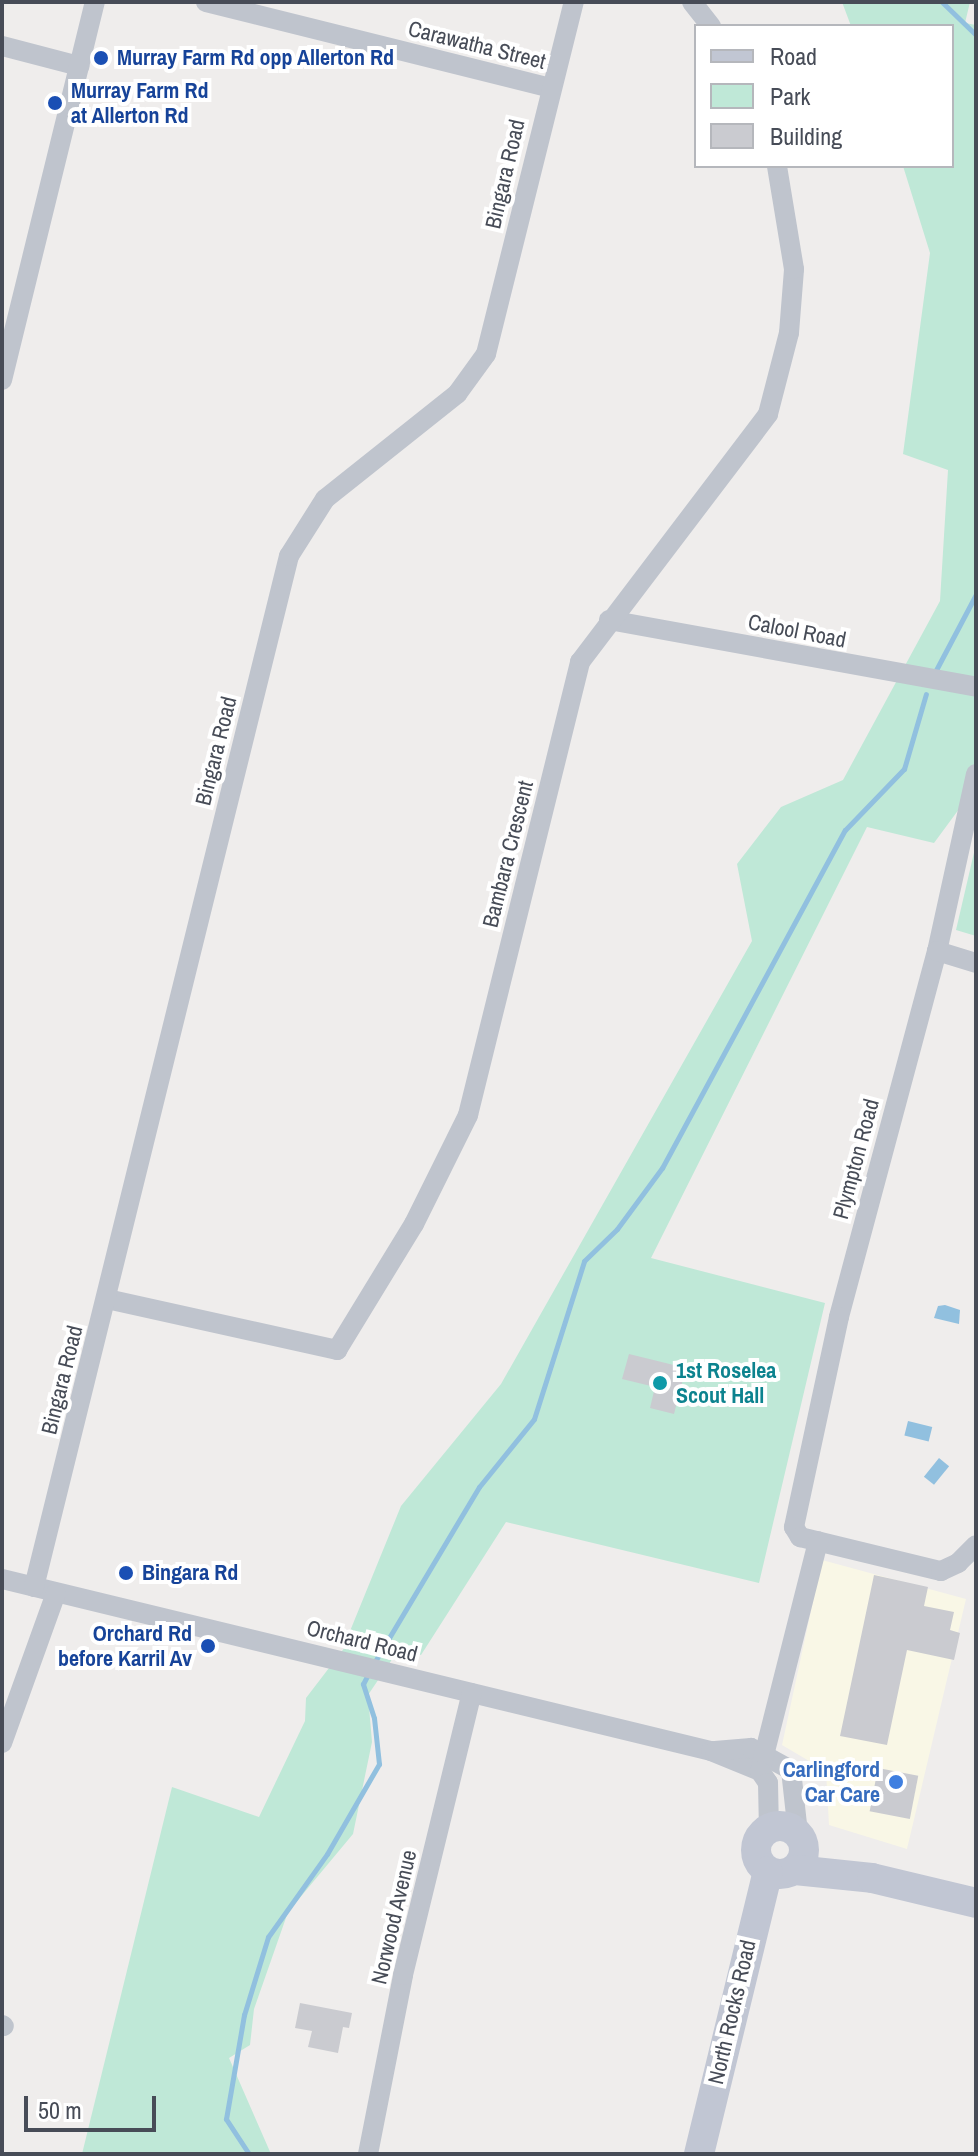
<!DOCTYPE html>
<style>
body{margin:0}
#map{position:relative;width:978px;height:2156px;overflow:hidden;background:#efedec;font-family:"Archivo Narrow",sans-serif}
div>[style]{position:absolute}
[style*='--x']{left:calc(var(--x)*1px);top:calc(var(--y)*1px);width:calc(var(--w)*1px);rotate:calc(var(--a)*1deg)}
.commercial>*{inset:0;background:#f9f7e6}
.green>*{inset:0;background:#bfe8d7}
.water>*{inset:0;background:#91c0df;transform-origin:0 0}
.stream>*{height:5px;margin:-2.5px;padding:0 2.5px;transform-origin:2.5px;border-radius:2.5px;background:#91c0df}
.building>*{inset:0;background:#cacbd0;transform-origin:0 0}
.street>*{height:20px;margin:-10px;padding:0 10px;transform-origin:10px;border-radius:10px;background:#bfc4cd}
.secondary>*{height:30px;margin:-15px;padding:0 15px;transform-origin:15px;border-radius:15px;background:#c1c6d3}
.secondary>.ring{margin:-15px;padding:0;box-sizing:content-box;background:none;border:30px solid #c1c6d3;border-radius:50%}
.dots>*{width:22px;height:22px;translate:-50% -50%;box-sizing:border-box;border:4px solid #fff;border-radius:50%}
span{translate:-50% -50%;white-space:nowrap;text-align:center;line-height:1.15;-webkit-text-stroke:8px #fff;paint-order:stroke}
.street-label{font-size:22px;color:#474c57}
.transit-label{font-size:22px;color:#164399;font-weight:700}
.left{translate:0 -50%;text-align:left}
.right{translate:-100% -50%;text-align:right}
.culture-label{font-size:22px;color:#0d838f;font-weight:700}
.shop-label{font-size:22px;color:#366cbe;font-weight:700}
.frame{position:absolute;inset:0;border:4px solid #474c57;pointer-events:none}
.legend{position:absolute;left:694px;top:24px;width:260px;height:144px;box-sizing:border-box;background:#fff;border:2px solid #b5b7bc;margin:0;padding:10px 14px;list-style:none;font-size:24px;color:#474c57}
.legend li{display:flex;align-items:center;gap:16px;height:40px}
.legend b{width:40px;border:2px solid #b5b7bc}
.scale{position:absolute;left:24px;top:2096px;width:132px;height:36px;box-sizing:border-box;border:4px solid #474c57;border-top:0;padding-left:10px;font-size:24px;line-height:28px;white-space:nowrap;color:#474c57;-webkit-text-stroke:6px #fff;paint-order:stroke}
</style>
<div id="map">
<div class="commercial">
<div style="clip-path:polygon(822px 1560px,966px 1599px,907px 1849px,829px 1825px,826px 1771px,782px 1745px)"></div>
</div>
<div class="green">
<div style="clip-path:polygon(842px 2px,970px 2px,965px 23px,976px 25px,976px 786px,934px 843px,867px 827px,651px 1258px,825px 1303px,759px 1583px,506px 1522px,421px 1655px,399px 1649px,368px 1695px,372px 1742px,353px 1834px,288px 1912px,254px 2009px,250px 2045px,229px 2058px,271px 2154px,82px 2154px,172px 1787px,259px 1817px,305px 1721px,306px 1698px,352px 1638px,348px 1636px,401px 1506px,501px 1384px,752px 941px,737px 864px,781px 807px,843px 780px,940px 601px,948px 470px,903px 454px,930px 253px,903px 166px,952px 166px,952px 26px,851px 26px)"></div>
<div style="clip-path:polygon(976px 844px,976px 936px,956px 930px)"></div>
</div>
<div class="water">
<div style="clip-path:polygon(945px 1305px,960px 1310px,959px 1324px,934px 1318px,938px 1306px)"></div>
<div style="left:908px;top:1421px;width:25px;height:15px;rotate:14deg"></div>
<div style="left:939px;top:1458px;width:13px;height:24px;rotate:39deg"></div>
</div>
<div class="stream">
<div style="--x:942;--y:2;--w:47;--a:44.1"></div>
<div style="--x:936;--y:670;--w:86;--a:-62.2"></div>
<div style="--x:374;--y:1663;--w:205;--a:-59.2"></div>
<div style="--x:479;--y:1487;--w:87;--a:-51"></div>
<div style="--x:534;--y:1419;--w:166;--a:-72.4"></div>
<div style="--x:584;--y:1261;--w:46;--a:-44.1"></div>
<div style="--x:617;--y:1229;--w:76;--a:-53.6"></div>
<div style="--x:662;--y:1168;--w:384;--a:-61.6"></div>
<div style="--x:845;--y:830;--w:85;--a:-46"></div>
<div style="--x:904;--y:769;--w:78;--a:-73.7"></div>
<div style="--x:249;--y:2154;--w:42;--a:-123.3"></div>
<div style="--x:226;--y:2119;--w:106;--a:-80.2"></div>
<div style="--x:244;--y:2015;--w:82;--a:-72.9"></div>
<div style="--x:268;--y:1937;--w:102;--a:-54.6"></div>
<div style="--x:327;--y:1854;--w:104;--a:-60"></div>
<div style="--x:379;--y:1764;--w:46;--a:-96.2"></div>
<div style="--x:374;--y:1718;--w:36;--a:-108"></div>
<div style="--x:363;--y:1684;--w:13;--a:-63"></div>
</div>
<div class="building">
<div style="clip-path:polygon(629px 1354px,686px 1368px,674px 1414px,650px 1408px,655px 1387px,622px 1379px)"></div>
<div style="clip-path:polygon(874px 1575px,928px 1587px,924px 1606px,954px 1612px,950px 1630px,960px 1633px,954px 1660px,907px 1650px,887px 1745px,840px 1736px)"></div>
<div style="left:878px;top:1768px;width:41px;height:44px;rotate:11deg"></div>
<div style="clip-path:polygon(300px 2003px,352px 2013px,349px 2028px,343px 2027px,338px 2053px,308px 2047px,312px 2031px,295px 2028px)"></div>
</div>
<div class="street">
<div style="--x:206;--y:2;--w:356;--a:14"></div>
<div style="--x:692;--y:2;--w:31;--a:52"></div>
<div style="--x:2;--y:46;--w:80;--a:14.6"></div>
<div style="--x:2;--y:380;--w:389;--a:-76.2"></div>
<div style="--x:609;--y:620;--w:373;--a:10.3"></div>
<div style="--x:976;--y:774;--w:181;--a:102.4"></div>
<div style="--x:937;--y:951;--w:379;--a:105"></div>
<div style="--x:839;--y:1317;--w:215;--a:102.1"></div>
<div style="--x:794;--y:1527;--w:12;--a:59"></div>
<div style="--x:800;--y:1537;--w:145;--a:13.6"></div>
<div style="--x:941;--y:1571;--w:19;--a:-25"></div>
<div style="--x:958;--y:1563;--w:25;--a:-45"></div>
<div style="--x:937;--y:951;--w:41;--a:17.1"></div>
<div style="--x:107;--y:1299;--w:236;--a:12.5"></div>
<div style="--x:337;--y:1350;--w:148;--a:-58.6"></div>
<div style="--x:414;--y:1224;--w:122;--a:-63.6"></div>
<div style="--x:468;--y:1115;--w:467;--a:-76.1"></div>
<div style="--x:580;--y:662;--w:311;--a:-52.8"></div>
<div style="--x:768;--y:414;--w:84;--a:-75.5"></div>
<div style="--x:789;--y:333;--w:64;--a:-85.5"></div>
<div style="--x:794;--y:269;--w:104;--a:-99.4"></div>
<div style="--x:2;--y:1579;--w:730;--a:13.64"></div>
<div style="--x:711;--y:1751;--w:53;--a:22.2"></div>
<div style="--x:34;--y:1587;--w:1062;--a:-76.11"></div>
<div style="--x:289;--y:556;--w:67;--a:-57.7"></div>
<div style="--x:325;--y:499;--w:169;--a:-38.5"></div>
<div style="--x:457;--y:394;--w:49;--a:-54.1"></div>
<div style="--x:486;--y:354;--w:363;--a:-76"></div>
<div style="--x:2;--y:1743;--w:159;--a:-70.2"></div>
<div style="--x:715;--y:1751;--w:36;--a:-5"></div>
<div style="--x:751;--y:1748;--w:46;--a:28.8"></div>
<div style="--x:791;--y:1770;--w:63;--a:83.7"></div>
<div style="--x:760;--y:1771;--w:237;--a:-75.8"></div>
<div style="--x:760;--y:1771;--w:14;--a:56"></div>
<div style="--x:768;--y:1783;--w:46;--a:88.8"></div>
<div style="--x:2;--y:2025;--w:2;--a:27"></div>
<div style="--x:368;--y:2154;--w:182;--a:-78.9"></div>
<div style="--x:403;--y:1975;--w:290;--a:-76.3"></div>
</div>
<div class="secondary">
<div class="ring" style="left:756px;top:1826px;width:18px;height:18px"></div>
<div style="--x:795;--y:1870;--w:77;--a:5.9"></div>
<div style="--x:872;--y:1878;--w:107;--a:13.5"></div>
<div style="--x:699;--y:2154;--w:291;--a:-76.3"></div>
</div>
<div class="dots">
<div style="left:101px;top:58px;background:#1a4fb4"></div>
<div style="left:55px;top:103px;background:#1a4fb4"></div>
<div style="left:660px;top:1383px;background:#0f9aa8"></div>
<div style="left:126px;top:1573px;background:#1a4fb4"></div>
<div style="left:208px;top:1646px;background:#1a4fb4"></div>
<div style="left:896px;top:1782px;background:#3f7fe0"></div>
</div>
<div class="street-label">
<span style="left:477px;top:45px;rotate:14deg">Carawatha Street</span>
<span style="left:505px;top:174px;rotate:-77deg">Bingara Road</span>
<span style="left:797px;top:631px;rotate:11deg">Calool Road</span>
<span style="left:216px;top:751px;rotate:-76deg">Bingara Road</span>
<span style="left:508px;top:854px;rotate:-76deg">Bambara Crescent</span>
<span style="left:856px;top:1159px;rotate:-75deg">Plympton Road</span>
<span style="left:62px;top:1380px;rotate:-76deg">Bingara Road</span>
<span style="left:362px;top:1641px;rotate:14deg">Orchard Road</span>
<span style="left:394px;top:1917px;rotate:-77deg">Norwood Avenue</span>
<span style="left:732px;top:2012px;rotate:-77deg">North Rocks Road</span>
</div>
<div class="transit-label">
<span class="left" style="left:117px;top:58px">Murray Farm Rd opp Allerton Rd</span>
<span class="left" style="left:71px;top:103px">Murray Farm Rd<br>at Allerton Rd</span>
<span class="left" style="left:142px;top:1573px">Bingara Rd</span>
<span class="right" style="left:192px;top:1646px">Orchard Rd<br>before Karril Av</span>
</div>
<div class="culture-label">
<span class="left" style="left:676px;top:1383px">1st Roselea<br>Scout Hall</span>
</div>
<div class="shop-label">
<span class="right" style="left:880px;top:1782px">Carlingford<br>Car Care</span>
</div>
<div class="frame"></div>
<ul class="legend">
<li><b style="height:10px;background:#c1c6d3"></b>Road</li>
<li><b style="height:22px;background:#bfe8d7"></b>Park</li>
<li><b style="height:22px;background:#cacbd0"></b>Building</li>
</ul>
<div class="scale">50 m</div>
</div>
